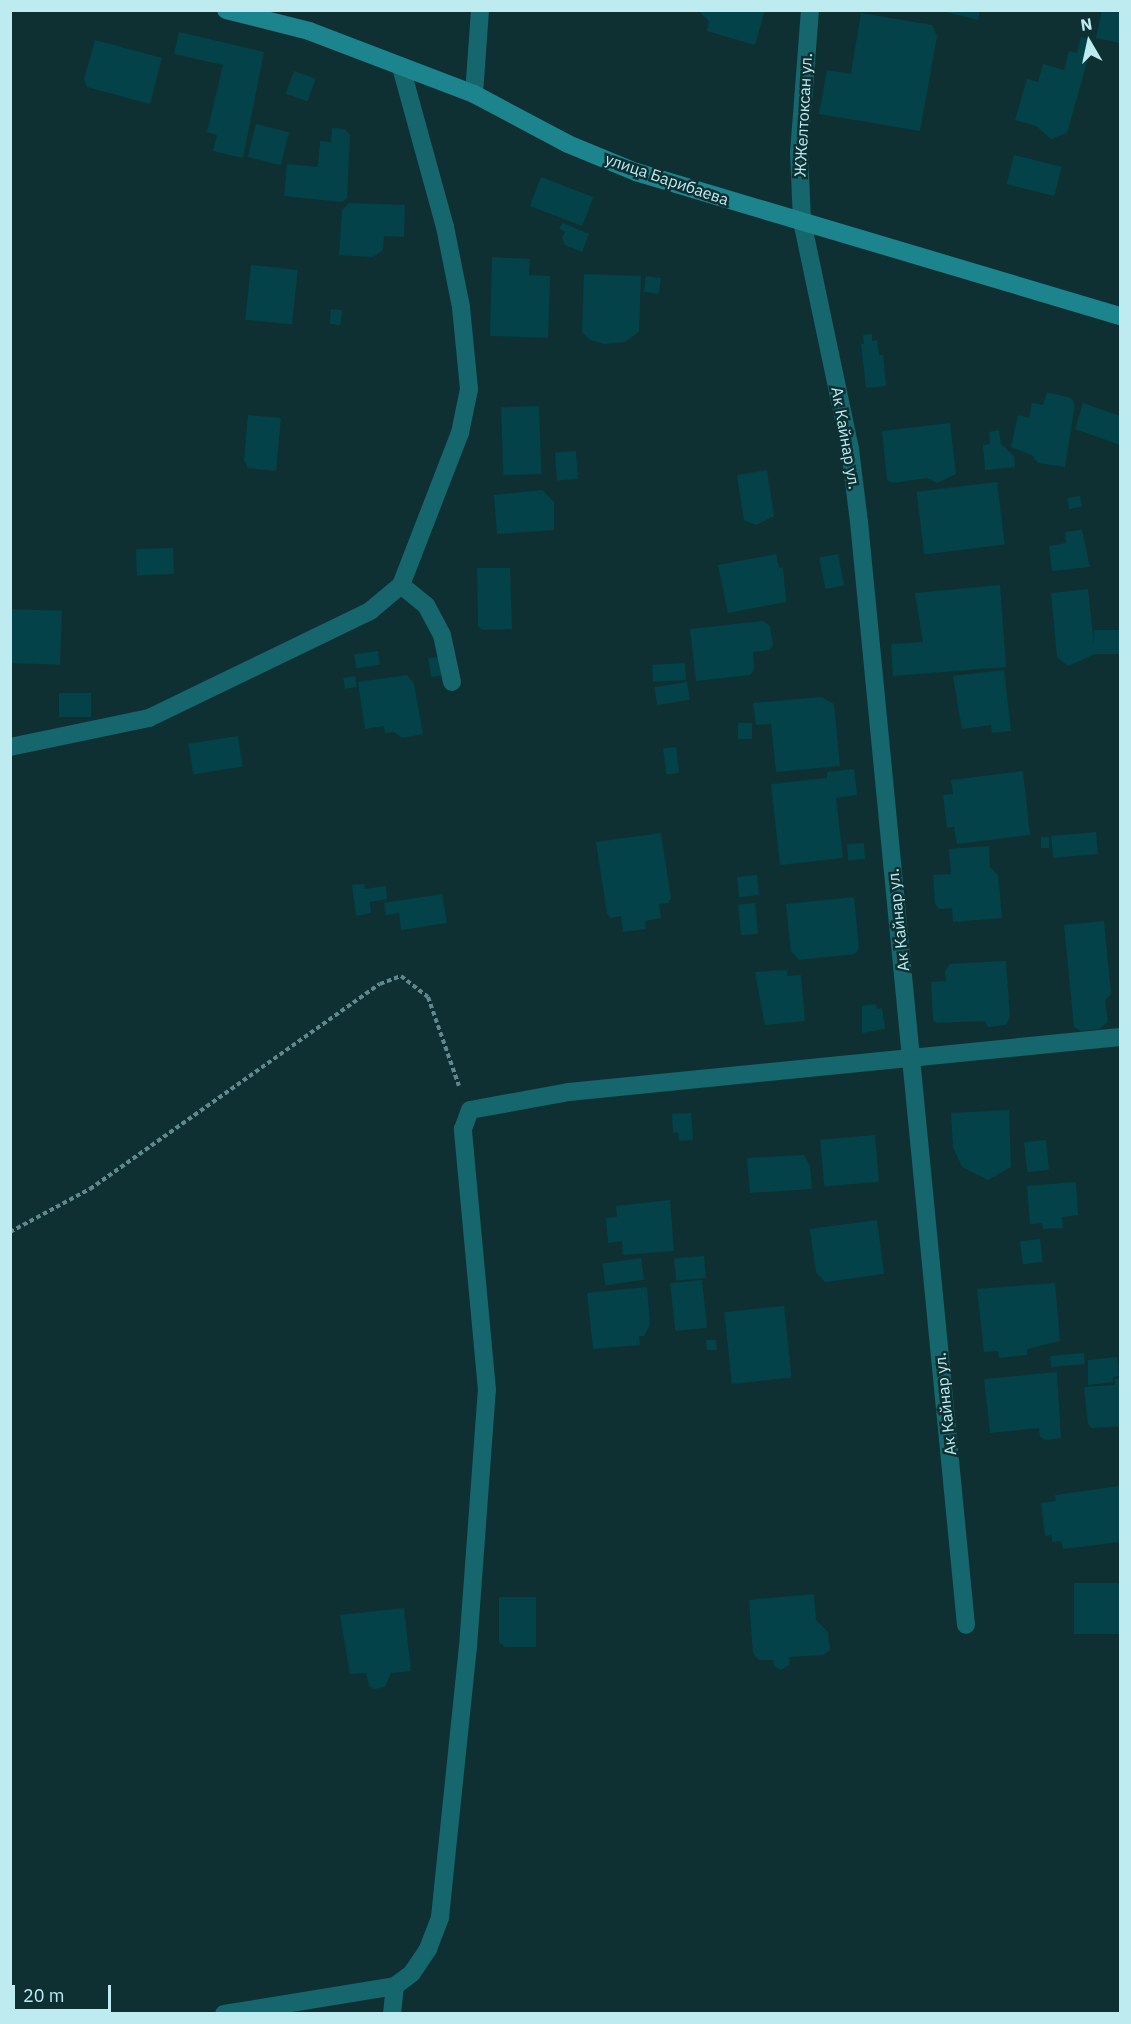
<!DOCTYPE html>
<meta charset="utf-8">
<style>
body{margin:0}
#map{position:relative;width:1131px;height:2024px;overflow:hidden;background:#0f3033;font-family:"IBM Plex Sans",sans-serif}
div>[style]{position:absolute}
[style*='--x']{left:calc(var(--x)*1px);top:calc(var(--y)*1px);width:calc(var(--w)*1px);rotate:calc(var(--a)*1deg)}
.building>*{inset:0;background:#024248;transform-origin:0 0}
.path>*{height:4px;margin-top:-2px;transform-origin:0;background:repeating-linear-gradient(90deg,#61888c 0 4.5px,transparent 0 7.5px)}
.street>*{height:18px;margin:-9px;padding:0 9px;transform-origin:9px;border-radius:9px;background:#15666d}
.secondary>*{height:18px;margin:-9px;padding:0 9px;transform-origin:9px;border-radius:9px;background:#1b848c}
span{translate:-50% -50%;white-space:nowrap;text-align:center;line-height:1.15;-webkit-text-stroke:5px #0f3033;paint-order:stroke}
.street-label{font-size:16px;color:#bdebf0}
.frame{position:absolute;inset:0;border:12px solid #bdebf0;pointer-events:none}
.north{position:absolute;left:1059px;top:12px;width:60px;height:60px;-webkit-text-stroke:4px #0f3033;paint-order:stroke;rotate:351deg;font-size:16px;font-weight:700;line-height:24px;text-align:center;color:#bdebf0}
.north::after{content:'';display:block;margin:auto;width:21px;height:27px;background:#bdebf0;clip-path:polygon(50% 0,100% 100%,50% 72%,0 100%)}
.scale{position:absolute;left:12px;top:1985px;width:99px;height:27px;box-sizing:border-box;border:3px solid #bdebf0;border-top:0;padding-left:8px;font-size:18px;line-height:21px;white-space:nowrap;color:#bdebf0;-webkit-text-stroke:4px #0f3033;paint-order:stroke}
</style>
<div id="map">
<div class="building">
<div style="clip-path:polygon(698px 10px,765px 10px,755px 45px,707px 31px,709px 21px)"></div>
<div style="clip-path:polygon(938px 10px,980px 10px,978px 20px)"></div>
<div style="clip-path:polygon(1102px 10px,1120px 10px,1120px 43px,1096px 38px)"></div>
<div style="clip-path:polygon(861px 13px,932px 25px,937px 36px,920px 131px,819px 114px,827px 70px,851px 74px)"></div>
<div style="clip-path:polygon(179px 32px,264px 52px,243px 158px,213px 151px,217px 135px,207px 132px,223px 65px,174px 54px)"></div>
<div style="clip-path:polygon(1081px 37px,1093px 41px,1067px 133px,1051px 139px,1036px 126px,1015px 120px,1027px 79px,1038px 82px,1043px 64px,1064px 70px,1069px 51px,1077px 53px)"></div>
<div style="clip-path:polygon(95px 40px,162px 58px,150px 104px,87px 87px,84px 79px)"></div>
<div style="left:294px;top:71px;width:23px;height:24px;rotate:20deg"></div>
<div style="left:256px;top:124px;width:34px;height:34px;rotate:14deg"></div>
<div style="clip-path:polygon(332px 128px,345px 129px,350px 135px,347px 198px,342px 202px,284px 196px,287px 164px,318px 167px,320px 141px,331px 142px)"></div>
<div style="left:1014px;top:155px;width:49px;height:30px;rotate:14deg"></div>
<div style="left:541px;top:177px;width:56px;height:31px;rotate:21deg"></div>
<div style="clip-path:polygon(349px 203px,405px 205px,404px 237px,384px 236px,383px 250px,373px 257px,339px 255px,342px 210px)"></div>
<div style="clip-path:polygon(563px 223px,589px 234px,582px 252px,565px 245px,562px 237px,565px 232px,559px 228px)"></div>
<div style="clip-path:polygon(492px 257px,530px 259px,529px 275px,550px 276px,548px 338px,490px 336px)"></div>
<div style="left:251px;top:265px;width:47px;height:55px;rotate:6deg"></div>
<div style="clip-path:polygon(584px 274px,641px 276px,639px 332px,625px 342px,604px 344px,590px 340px,582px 332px)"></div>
<div style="left:646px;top:276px;width:15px;height:16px;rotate:8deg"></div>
<div style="left:331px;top:309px;width:11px;height:15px;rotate:5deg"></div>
<div style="clip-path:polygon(872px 334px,872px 341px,877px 340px,879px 355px,883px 355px,886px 386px,866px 388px,861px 344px,864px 344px,863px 335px)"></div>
<div style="clip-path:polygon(1047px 392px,1071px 398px,1075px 404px,1065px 467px,1038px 463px,1032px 455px,1011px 447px,1018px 415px,1029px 418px,1032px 403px,1043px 405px)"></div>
<div style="clip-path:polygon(1083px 403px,1120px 416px,1120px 445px,1075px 429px)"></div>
<div style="left:539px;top:406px;width:68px;height:38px;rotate:88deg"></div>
<div style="clip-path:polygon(248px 415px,281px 418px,276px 471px,248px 468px,244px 460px)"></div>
<div style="clip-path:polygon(950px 423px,956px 474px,937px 483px,927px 478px,893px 483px,887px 480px,882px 431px)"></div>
<div style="clip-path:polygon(999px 430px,1001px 444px,1014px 456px,1015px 467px,985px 470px,983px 445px,990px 444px,989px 432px)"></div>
<div style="left:576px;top:451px;width:28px;height:21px;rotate:86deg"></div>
<div style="clip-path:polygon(767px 470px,774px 516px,756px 525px,744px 520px,737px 475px)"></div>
<div style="left:997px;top:482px;width:63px;height:81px;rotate:83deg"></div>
<div style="clip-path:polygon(542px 490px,554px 502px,554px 530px,497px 534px,494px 495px)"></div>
<div style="left:1080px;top:496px;width:11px;height:13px;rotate:80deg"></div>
<div style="clip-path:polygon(1082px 530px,1090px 567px,1052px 571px,1049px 546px,1066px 543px,1065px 532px)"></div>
<div style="left:173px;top:548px;width:26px;height:37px;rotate:88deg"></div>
<div style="clip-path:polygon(776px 554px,779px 568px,783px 567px,786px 602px,728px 613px,718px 565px)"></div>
<div style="left:838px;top:554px;width:32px;height:19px;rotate:79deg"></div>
<div style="clip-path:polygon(477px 568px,510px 568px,512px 629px,482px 630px,478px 626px)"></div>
<div style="clip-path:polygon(1000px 585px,1006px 667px,893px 676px,891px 644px,923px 642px,915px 593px)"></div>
<div style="clip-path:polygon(1088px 589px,1095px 654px,1068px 666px,1057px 657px,1051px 593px)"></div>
<div style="left:10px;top:609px;width:52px;height:54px;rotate:2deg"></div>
<div style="clip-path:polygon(763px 621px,770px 626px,773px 645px,769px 650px,753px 652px,754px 670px,750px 675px,696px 681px,690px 629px)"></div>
<div style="left:1120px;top:630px;width:24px;height:26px;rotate:90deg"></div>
<div style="left:378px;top:651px;width:14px;height:24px;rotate:82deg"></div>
<div style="left:443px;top:656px;width:19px;height:15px;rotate:81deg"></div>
<div style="left:685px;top:663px;width:17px;height:33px;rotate:87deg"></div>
<div style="clip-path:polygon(1004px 670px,1011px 731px,992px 733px,991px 725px,962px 729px,953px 676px)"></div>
<div style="clip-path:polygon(407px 675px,414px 684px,423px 734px,402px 738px,394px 732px,385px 733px,384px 726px,365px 729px,358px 682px)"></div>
<div style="left:355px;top:676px;width:11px;height:12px;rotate:80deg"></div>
<div style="left:687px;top:682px;width:18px;height:33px;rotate:81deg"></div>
<div style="left:59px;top:693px;width:32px;height:24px"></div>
<div style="clip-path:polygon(821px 697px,834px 704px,840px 766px,776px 772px,771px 724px,756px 725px,753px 703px)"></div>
<div style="left:738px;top:723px;width:14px;height:16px"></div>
<div style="left:238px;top:736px;width:31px;height:50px;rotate:81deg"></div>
<div style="left:676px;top:747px;width:26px;height:13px;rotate:83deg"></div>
<div style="clip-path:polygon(854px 769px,857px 795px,836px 798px,843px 858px,780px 865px,771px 784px,827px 778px,827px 772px)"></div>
<div style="clip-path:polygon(1023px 771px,1030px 835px,957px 844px,954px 827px,947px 828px,943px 795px,953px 794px,951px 780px)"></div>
<div style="left:1096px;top:832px;width:22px;height:45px;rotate:85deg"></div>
<div style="clip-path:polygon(661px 833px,671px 898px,668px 903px,659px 904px,661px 918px,645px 921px,646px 929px,623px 932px,621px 916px,610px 918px,607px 913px,596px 842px)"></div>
<div style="left:1041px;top:837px;width:8px;height:11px"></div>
<div style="left:864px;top:843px;width:16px;height:17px;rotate:86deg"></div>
<div style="clip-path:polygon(989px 846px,990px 867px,998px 875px,1002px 918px,953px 922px,952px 908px,939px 909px,935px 904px,933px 875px,951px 874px,949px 849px)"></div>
<div style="left:757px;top:875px;width:20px;height:20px;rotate:84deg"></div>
<div style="clip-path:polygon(364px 884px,365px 889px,386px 886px,387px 899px,370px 902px,371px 913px,356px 916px,352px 885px)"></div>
<div style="clip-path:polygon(442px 894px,447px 923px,401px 930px,399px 913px,386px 915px,384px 903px)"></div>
<div style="clip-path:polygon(854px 897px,859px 948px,855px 954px,799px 960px,791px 951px,786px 904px)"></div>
<div style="left:755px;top:903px;width:31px;height:17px;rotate:84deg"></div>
<div style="clip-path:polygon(1104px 921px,1111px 994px,1105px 1000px,1108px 1022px,1099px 1029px,1081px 1031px,1074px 1027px,1064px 925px)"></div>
<div style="clip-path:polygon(1006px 961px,1010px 1017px,1006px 1025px,988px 1027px,985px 1021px,936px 1023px,933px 1020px,931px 982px,946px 981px,945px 971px,950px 964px)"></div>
<div style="clip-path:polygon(787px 970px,787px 976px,801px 975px,805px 1021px,765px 1025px,755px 972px)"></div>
<div style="clip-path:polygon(876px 1004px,877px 1009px,882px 1008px,885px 1029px,862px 1033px,862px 1006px)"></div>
<div style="clip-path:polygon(1009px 1110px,1011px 1167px,988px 1180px,962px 1167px,953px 1147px,951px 1113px)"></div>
<div style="clip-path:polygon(691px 1113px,693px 1140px,679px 1141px,678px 1132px,673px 1133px,672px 1114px)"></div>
<div style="left:875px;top:1135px;width:47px;height:55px;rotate:85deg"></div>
<div style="left:1046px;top:1140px;width:30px;height:22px;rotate:84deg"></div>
<div style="clip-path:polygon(804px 1155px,810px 1166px,812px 1189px,750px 1193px,747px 1158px)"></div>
<div style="clip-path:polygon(1076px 1182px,1078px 1215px,1062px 1217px,1063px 1228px,1043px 1229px,1042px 1223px,1030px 1224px,1027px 1186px)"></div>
<div style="clip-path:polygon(670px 1200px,674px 1251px,623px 1255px,622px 1241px,608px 1243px,606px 1218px,617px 1217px,616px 1206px)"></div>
<div style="clip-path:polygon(877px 1220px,884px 1274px,825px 1282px,816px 1272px,810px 1229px)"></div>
<div style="left:1040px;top:1239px;width:23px;height:20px;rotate:83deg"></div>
<div style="left:704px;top:1256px;width:22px;height:30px;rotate:85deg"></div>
<div style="left:641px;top:1258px;width:22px;height:39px;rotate:82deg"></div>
<div style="left:702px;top:1280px;width:48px;height:32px;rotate:84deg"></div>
<div style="clip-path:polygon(1055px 1283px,1060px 1341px,1027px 1349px,1027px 1355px,999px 1358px,998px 1351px,984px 1352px,977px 1289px)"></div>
<div style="clip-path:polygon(647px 1287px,650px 1324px,644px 1336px,639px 1336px,640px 1345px,593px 1349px,587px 1293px)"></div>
<div style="left:784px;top:1306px;width:72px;height:60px;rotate:84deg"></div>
<div style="clip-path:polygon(706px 1340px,716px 1340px,717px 1350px,707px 1350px)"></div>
<div style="left:1084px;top:1353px;width:11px;height:34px;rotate:85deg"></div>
<div style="clip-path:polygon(1117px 1357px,1119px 1376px,1113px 1377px,1113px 1382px,1088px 1385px,1088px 1360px)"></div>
<div style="clip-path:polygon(1057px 1372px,1061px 1438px,1046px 1440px,1040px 1437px,1039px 1428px,990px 1433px,984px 1379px)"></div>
<div style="clip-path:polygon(1115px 1379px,1120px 1379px,1120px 1426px,1092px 1428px,1088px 1424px,1084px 1387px,1115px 1385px)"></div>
<div style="clip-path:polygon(1120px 1486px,1120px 1542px,1063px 1549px,1061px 1541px,1052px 1542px,1052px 1535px,1045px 1536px,1041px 1503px,1056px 1501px,1055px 1495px)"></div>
<div style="left:1120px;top:1583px;width:51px;height:46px;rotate:90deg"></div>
<div style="clip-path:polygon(814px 1594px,816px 1620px,828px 1632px,830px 1650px,823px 1655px,789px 1657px,790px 1664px,781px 1670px,774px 1666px,773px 1660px,759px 1660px,753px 1653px,749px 1600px)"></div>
<div style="clip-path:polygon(499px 1597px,536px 1597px,536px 1647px,505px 1647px,499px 1642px)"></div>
<div style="clip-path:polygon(404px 1608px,411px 1671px,391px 1673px,385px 1687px,374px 1689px,369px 1686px,366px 1673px,350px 1674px,340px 1615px)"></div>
</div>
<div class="path">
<div style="--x:10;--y:1232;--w:91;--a:-28.3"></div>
<div style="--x:90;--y:1189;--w:355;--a:-35.3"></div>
<div style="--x:380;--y:984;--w:22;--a:-21"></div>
<div style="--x:401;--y:976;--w:34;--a:38"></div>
<div style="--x:428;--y:997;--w:94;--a:70.8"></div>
</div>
<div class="street">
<div style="--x:810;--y:10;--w:142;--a:94.4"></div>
<div style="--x:799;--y:152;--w:69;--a:87.5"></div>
<div style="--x:802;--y:221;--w:233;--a:78.1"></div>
<div style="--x:850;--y:449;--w:74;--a:83"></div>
<div style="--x:859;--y:522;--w:1108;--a:84.46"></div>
<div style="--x:474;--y:94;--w:84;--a:-85.9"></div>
<div style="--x:401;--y:585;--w:32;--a:39"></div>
<div style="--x:426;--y:605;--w:34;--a:62"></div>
<div style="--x:442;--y:635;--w:48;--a:78"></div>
<div style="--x:10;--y:747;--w:142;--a:-11.8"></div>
<div style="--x:149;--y:718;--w:246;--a:-25.8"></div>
<div style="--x:370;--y:611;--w:40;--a:-40"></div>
<div style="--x:401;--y:585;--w:163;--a:-68.8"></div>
<div style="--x:460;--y:433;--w:45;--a:-78.4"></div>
<div style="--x:469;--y:389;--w:82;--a:-95.6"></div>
<div style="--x:461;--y:307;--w:82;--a:-101.3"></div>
<div style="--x:445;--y:227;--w:166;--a:-105.4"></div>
<div style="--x:224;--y:2014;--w:173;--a:-9.3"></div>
<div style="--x:395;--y:1986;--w:21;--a:-37"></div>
<div style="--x:412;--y:1973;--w:29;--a:-56"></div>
<div style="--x:428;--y:1949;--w:34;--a:-69"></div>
<div style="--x:440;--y:1917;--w:271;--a:-84.1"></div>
<div style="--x:468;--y:1647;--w:258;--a:-85.8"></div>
<div style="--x:487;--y:1390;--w:262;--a:-95.3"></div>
<div style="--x:463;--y:1129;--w:20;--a:-70"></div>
<div style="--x:470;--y:1110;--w:101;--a:-10.3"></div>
<div style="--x:569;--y:1092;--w:554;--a:-5.7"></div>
<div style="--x:392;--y:2014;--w:28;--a:-84"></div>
</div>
<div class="secondary">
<div style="--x:226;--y:10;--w:86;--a:14.2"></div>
<div style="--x:309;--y:31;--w:177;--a:20.9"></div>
<div style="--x:474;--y:94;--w:106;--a:28"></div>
<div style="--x:568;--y:144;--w:74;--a:22.4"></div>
<div style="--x:636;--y:172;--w:505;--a:16.57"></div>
</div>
<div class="street-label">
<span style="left:803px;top:115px;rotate:-87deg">ЖЖелтоксан ул.</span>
<span style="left:667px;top:179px;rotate:19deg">улица Барибаева</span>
<span style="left:846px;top:438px;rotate:80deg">Ак Кайнар ул.</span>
<span style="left:898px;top:920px;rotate:-96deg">Ак Кайнар ул.</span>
<span style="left:945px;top:1404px;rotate:-96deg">Ак Кайнар ул.</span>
</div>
<div class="frame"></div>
<div class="north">N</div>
<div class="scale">20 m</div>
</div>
